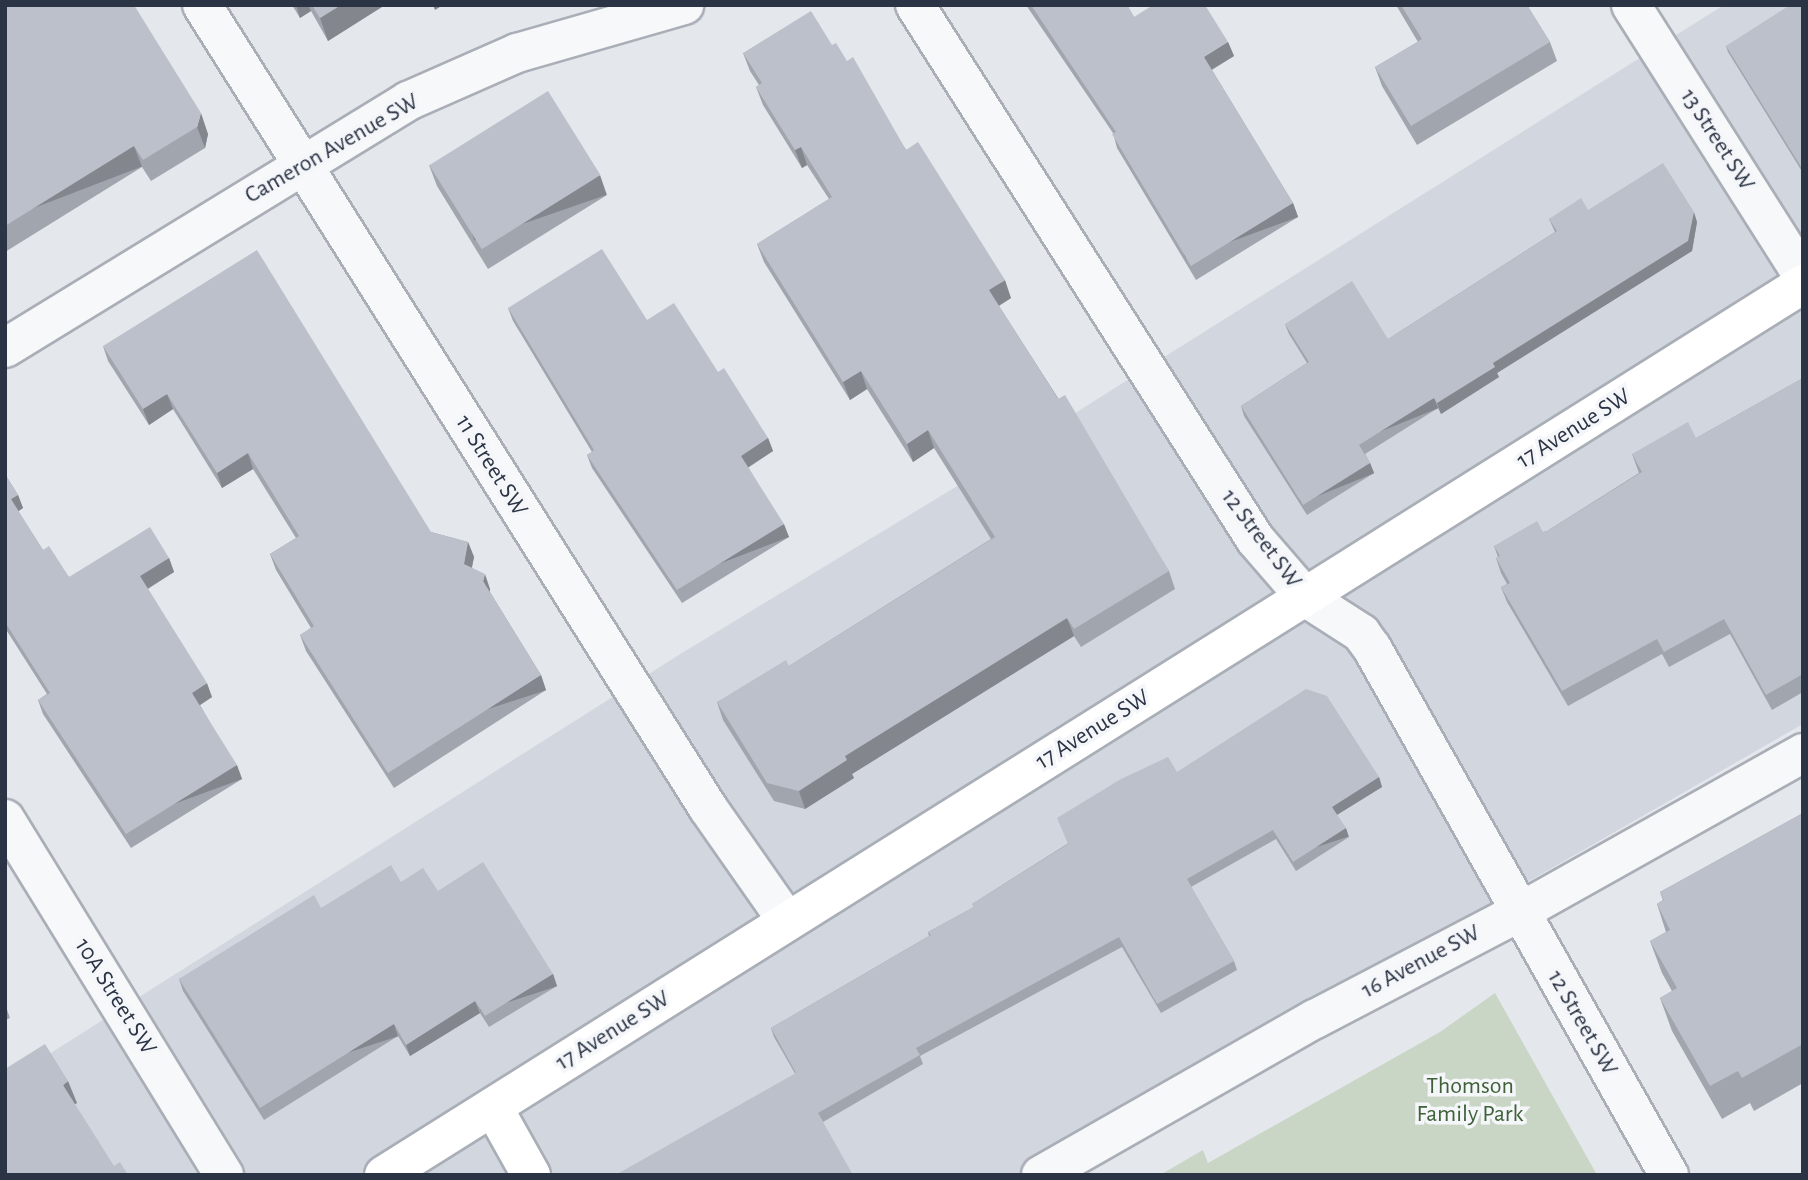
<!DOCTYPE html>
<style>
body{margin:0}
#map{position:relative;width:1808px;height:1180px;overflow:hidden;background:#e4e7ec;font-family:"Alegreya Sans",sans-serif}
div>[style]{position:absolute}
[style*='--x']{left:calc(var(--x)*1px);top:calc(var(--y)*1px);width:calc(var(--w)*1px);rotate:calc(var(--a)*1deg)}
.built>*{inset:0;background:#d2d6de}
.green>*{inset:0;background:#c9d6c5}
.roads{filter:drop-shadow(2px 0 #a9aeb7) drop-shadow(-2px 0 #a9aeb7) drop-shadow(0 2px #a9aeb7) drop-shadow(0 -2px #a9aeb7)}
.street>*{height:38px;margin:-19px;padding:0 19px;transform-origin:19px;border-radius:19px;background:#f7f8fa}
.secondary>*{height:38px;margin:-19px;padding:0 19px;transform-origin:19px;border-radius:19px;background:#fff}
.wall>*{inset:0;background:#a1a5ae}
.shaded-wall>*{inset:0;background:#83868d;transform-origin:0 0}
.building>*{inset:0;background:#bbc0ca;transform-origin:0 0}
span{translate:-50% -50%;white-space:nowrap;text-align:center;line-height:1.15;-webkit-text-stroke:7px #f4f6f9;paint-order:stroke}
.street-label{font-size:24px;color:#2b3445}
.park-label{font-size:24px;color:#3f6138}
.frame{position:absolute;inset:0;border:7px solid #2b3445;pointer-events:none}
</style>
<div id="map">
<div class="built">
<div style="clip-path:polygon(1724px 5px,1803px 5px,1803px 724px,1017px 1175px,5px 1175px,5px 1082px,682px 653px,1015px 451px)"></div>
</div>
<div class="green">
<div style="clip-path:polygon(1495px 993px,1597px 1175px,1160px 1175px,1203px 1150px,1208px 1163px,1440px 1032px)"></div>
</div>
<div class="roads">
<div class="street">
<div style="--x:202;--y:5;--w:949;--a:57.78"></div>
<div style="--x:708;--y:808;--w:138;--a:55"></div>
<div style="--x:915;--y:5;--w:633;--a:57.51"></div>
<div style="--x:1255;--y:539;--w:77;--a:49.2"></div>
<div style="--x:1305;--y:597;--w:67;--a:32.7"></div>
<div style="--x:1361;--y:633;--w:19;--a:54"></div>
<div style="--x:1372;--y:648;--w:605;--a:60.6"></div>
<div style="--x:1631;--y:5;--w:321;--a:57.6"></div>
<div style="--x:5;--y:348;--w:473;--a:-31.5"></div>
<div style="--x:408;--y:101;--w:119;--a:-23.8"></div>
<div style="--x:517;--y:53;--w:174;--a:-16"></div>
<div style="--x:5;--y:819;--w:418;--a:58.4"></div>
<div style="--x:1041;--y:1175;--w:315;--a:-29.7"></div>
<div style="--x:1315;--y:1019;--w:231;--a:-27.6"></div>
<div style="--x:1520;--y:912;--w:325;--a:-29.3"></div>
</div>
<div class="secondary">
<div style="--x:493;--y:1107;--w:78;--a:60.8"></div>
<div style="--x:384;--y:1175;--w:1676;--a:-32.12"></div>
</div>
</div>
<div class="wall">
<div style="clip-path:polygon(5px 5px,208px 134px,205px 148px,151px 181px,142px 167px,5px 252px)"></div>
<div style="clip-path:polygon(292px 5px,385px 5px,328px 41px,311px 11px,300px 18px)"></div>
<div style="clip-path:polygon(1026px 5px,1127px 5px,1134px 17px,1228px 42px,1234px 56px,1212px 70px,1293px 203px,1298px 217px,1196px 280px,1117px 148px,1113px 133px)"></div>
<div style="clip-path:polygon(1396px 5px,1527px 5px,1550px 42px,1557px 61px,1417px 145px,1382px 86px,1375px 67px,1418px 42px)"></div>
<div style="clip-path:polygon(1803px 5px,1803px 173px,1728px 52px,1726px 46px)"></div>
<div style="clip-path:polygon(832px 45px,1011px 298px,999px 306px,1169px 571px,1175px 589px,1081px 647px,1074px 636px,852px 774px,854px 778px,805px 809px,774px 801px,723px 720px,717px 702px,789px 666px,991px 539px,934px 448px,913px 462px,867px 389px,850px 400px,764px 262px,757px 244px,829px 199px,807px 165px,802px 168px,763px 105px,756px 87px,759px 85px,750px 71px,743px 53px)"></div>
<div style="clip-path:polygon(429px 165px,607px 195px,488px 269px,437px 186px)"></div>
<div style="clip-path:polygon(1588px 210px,1697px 222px,1692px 251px,1497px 373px,1499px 377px,1441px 414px,1438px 408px,1365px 454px,1370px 463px,1374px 473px,1307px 515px,1244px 416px,1241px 406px,1307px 363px,1289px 334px,1285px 324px,1388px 339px,1555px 232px,1549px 219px)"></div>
<div style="clip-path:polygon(508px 308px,647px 320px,718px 372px,768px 438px,773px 451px,748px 467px,789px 537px,682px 603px,592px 468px,587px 455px,592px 452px,513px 321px)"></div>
<div style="clip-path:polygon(103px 346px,431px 532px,468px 542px,474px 557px,472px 568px,490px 589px,490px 592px,541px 675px,546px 690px,394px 788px,306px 651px,300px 635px,311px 628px,276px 570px,270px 554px,296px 538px,253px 469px,222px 488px,173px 409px,149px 425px,108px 361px)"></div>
<div style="clip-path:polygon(1803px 378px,1803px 692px,1772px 710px,1730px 634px,1669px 667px,1662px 654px,1568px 706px,1507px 602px,1501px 587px,1507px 584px,1501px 573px,1496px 558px,1498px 557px,1494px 546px,1547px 531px,1639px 473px,1632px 454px,1696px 438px)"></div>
<div style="clip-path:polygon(5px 474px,18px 495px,23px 508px,18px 511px,43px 550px,69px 577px,169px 558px,174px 572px,148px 589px,212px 697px,200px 705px,242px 779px,131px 848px,43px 714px,38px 700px,47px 694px,5px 628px)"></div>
<div style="clip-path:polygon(1177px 772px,1379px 777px,1382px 787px,1337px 815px,1349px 837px,1296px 871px,1276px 839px,1191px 887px,1234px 961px,1237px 970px,1161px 1013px,1122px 947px,920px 1056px,923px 1064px,823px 1122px,774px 1037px,771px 1028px,929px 936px,928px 932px,974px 907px,972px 904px,1067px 844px)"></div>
<div style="clip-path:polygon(1803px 813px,1803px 1083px,1754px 1111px,1750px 1103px,1722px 1119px,1672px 1031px,1660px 998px,1672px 991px,1662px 973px,1650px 941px,1666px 932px,1657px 904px,1663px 900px,1660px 892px)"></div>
<div style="clip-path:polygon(401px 882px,438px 891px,553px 974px,557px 986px,489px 1027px,480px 1013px,410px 1056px,398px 1036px,264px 1120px,183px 991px,179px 979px,321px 908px)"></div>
<div style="clip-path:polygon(5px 1004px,10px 1018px,5px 1020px)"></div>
</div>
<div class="shaded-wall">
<div style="clip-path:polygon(296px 5px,308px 5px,311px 11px,300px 18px)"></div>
<div style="clip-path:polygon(341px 5px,385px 5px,328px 41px,320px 18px)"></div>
<div style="clip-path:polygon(433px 5px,443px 5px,435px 10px)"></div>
<div style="clip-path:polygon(1228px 42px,1234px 56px,1209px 71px,1204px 57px)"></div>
<div style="clip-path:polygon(201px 113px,208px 134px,205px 148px,197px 127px)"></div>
<div style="left:134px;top:146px;width:22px;height:152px;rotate:69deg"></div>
<div style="clip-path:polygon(801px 147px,807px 165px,802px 168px,795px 150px)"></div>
<div style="left:600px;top:175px;width:21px;height:140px;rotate:71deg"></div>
<div style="left:1293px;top:203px;width:15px;height:120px;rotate:70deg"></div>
<div style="clip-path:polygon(1694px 212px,1697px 222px,1692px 251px,1497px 373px,1499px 377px,1441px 414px,1437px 403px)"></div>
<div style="clip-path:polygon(1005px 280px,1011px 298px,995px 308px,989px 290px)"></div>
<div style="clip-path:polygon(861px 371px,867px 389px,850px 400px,843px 382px)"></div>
<div style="clip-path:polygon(167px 394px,173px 409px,149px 425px,143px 409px)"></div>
<div style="left:1434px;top:398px;width:11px;height:89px;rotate:68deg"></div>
<div style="clip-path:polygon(928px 430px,934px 448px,913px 462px,907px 444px)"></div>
<div style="clip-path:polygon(768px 438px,773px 451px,746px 469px,741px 456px)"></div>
<div style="clip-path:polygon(248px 453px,253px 469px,222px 488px,217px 473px)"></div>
<div style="left:1370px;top:463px;width:11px;height:79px;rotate:68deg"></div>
<div style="clip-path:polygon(18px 495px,23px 508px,16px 513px,11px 499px)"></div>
<div style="left:784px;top:524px;width:14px;height:126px;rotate:69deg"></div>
<div style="clip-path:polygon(468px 542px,474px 557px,469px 579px,464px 564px)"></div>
<div style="clip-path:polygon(169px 558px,174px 572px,145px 590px,140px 576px)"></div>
<div style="clip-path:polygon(485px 574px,490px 589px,488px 596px,483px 581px)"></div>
<div style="clip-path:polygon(1067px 618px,1074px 636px,852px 774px,854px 778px,805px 809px,799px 791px,845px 756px)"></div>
<div style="left:541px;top:675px;width:16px;height:182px;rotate:72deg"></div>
<div style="clip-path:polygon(207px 683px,212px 697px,197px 707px,192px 693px)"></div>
<div style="left:237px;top:765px;width:15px;height:131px;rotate:70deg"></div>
<div style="clip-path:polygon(1379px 777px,1382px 787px,1335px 816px,1332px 807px)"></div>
<div style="left:1346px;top:828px;width:9px;height:63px;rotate:72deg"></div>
<div style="left:553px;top:974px;width:13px;height:80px;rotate:72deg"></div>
<div style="clip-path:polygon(475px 1001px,480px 1013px,410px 1056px,406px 1045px)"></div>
<div style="left:394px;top:1024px;width:13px;height:158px;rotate:72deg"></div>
<div style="clip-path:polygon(68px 1081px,77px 1103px,71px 1107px,63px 1085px)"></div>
</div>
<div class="building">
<div style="clip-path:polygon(5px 5px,134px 5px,201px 113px,197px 127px,143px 160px,134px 146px,5px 226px)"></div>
<div style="clip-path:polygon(312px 5px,341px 5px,320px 18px)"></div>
<div style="clip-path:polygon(1031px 5px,1127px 5px,1134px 17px,1153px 5px,1205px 5px,1228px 42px,1204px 57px,1293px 203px,1191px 266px,1112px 134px,1116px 132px)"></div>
<div style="clip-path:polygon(1401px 5px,1527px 5px,1550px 42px,1411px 126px,1375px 67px,1422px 39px)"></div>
<div style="clip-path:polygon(1790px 5px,1803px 5px,1803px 170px,1726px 46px)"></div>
<div style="clip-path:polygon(811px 11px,832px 45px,836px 43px,847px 61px,853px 57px,906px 150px,918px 142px,1005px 280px,989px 290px,1058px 399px,1065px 395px,1169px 571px,1074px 629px,1067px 618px,845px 756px,847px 760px,799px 791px,767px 783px,717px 702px,786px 660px,789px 666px,995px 537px,928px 430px,907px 444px,861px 371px,843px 382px,757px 244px,832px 197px,801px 147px,795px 150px,756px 87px,762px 83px,743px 53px)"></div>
<div style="left:548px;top:91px;width:99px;height:140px;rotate:58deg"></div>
<div style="clip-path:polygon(1663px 163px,1694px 212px,1688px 241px,1493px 363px,1495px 367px,1437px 403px,1434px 398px,1359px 445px,1370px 463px,1303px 505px,1241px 406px,1309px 362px,1285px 324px,1352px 281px,1388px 339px,1557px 231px,1549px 219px,1581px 198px,1588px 210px)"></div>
<div style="clip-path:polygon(602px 249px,647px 320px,674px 303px,718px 372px,724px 368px,768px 438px,741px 456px,784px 524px,677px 590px,587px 455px,594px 450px,508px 308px)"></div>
<div style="clip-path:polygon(257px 250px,431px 532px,468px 542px,464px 564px,485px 574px,483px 581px,541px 675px,388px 773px,300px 635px,314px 626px,270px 554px,299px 536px,248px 453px,217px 473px,167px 394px,143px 409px,103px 346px)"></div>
<div style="clip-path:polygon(1803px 378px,1803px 674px,1766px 695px,1724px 619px,1664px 652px,1657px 639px,1562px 691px,1501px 587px,1510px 583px,1496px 558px,1500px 556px,1494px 546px,1537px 521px,1543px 532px,1547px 531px,1642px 472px,1632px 454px,1688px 422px,1696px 438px)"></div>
<div style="clip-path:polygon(5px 474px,18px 495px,11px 499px,43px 550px,49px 546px,69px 577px,150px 527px,169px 558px,140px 576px,207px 683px,192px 693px,237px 765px,126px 834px,38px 700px,50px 693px,5px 622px)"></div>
<div style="clip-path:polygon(1306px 689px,1327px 696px,1379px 777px,1332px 807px,1346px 828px,1293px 862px,1273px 830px,1187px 879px,1234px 961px,1157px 1004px,1119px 937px,916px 1048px,920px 1055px,818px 1113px,853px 1175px,620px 1175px,619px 1173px,796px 1073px,771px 1028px,931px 935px,928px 932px,974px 907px,972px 904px,1068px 844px,1057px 818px,1121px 779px,1168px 757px,1177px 772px)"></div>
<div style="clip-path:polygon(1803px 813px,1803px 1044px,1742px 1078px,1738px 1071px,1710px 1086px,1660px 998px,1677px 988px,1650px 941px,1670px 930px,1657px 904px,1664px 900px,1660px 892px)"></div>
<div style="clip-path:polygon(483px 862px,553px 974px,485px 1016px,475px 1001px,406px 1045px,394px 1024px,260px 1108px,179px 979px,314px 895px,321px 908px,391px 865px,401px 882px,423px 868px,438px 891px)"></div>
<div style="clip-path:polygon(45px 1044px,68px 1081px,63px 1085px,114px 1166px,120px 1162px,128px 1175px,5px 1175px,5px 1069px)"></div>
</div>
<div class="street-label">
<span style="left:1717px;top:140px;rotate:57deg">13 Street SW</span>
<span style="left:332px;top:149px;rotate:-30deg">Cameron Avenue SW</span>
<span style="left:1574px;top:429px;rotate:-32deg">17 Avenue SW</span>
<span style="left:491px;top:466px;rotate:58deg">11 Street SW</span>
<span style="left:1261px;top:539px;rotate:53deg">12 Street SW</span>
<span style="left:1093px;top:730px;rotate:-32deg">17 Avenue SW</span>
<span style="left:1421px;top:962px;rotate:-28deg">16 Avenue SW</span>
<span style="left:115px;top:997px;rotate:58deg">10A Street SW</span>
<span style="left:1582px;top:1023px;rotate:60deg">12 Street SW</span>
<span style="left:613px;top:1031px;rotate:-32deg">17 Avenue SW</span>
</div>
<div class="park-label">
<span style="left:1470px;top:1101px">Thomson<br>Family Park</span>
</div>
<div class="frame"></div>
</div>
